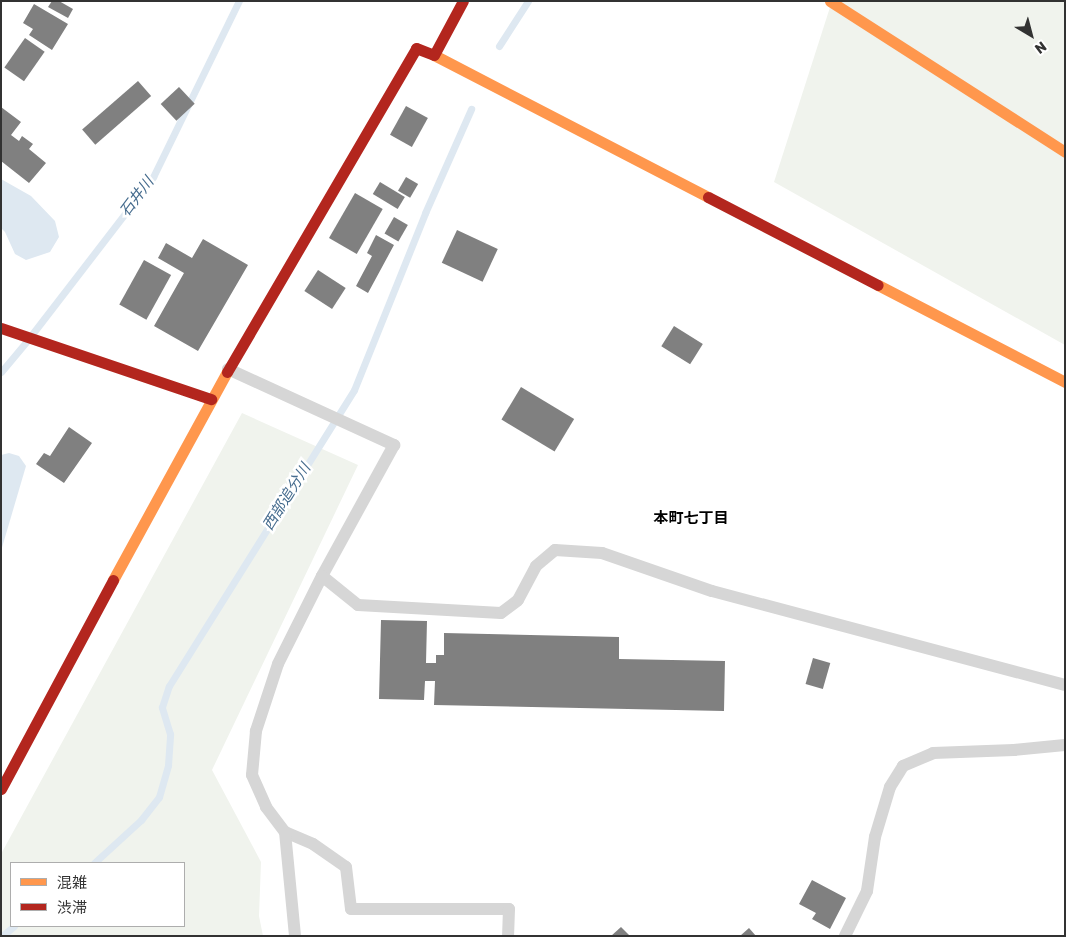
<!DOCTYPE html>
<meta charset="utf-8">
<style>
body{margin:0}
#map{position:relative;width:1066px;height:937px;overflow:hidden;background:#fff;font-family:Rubik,"Noto Sans JP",sans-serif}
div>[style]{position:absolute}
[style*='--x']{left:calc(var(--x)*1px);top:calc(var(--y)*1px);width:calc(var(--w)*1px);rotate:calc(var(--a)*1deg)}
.green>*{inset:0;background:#f0f3ed}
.water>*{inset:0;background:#dee8f1}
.stream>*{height:7px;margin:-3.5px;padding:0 3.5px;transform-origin:3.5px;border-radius:3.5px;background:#dee8f1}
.building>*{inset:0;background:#808080;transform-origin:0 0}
.lane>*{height:12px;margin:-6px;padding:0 6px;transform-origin:6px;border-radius:6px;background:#d6d6d6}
.slow>*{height:11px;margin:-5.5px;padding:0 5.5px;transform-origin:5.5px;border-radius:5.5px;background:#ff974d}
.jam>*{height:11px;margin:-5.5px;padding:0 5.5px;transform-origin:5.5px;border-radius:5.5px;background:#b3261e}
span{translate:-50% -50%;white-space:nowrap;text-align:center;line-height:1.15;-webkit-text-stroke:5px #fff;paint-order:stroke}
.water-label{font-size:15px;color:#466c8e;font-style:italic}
.neighbourhood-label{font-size:15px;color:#000;font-weight:700}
.frame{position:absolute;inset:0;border:2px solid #323232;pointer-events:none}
.legend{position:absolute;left:10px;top:862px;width:175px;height:65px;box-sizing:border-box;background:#fff;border:1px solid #adadad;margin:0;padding:6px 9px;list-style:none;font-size:15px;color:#323232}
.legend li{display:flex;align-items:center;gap:10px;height:25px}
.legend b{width:25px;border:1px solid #adadad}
.north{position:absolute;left:1006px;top:10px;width:50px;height:50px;-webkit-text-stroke:4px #fff;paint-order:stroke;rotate:143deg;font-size:14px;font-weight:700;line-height:20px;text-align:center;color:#323232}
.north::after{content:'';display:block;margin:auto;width:18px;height:22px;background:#323232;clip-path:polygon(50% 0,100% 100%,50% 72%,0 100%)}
</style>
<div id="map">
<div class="green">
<div style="clip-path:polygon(832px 1px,1065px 1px,1065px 345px,774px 182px)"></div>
<div style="clip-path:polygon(evenodd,242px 413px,358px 465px,212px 770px,261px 862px,259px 916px,263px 936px,1px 936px,1px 854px,242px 413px,11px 863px,184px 863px,184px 926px,11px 926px,11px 863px)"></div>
</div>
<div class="water">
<div style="clip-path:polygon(1px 179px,31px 196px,55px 221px,59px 237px,50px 252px,26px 260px,15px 254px,5px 232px,1px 228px)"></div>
<div style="clip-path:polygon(9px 453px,19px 456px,26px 466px,1px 551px,1px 455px)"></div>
</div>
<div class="stream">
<div style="--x:499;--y:46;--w:54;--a:-57.2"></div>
<div style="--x:33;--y:333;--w:197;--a:-52.4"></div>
<div style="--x:153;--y:177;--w:196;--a:-64"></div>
<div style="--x:1;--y:372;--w:39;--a:-50"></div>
<div style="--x:94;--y:863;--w:64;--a:-42.5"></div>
<div style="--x:141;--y:820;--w:29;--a:-52"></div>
<div style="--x:159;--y:797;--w:33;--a:-74"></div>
<div style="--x:168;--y:765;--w:31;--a:-86"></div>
<div style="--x:170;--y:734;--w:28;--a:-107"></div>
<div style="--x:162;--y:707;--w:22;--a:-72"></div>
<div style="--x:169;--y:686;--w:349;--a:-58"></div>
<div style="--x:354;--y:390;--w:191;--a:-68.1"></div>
<div style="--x:425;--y:213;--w:114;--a:-66.1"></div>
<div style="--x:2;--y:936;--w:16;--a:-40"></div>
</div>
<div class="building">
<div style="clip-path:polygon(52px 1px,59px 1px,73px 9px,68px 18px,48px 7px)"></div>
<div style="clip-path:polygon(34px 4px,68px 24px,52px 50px,29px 35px,33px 29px,23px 23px)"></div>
<div style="left:25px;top:38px;width:24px;height:36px;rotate:35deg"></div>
<div style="left:138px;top:81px;width:20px;height:74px;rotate:49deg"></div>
<div style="left:179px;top:87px;width:23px;height:25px;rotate:47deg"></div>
<div style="left:406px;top:106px;width:25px;height:33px;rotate:29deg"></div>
<div style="clip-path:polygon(1px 107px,21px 122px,11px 135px,19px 141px,22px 136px,33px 144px,29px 149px,46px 163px,29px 183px,1px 161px)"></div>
<div style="left:406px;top:177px;width:14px;height:16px;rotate:30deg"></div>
<div style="left:380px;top:182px;width:29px;height:14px;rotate:31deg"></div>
<div style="left:355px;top:193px;width:32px;height:52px;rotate:30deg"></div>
<div style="left:394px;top:217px;width:16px;height:19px;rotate:30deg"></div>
<div style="left:457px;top:230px;width:45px;height:36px;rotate:25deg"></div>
<div style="clip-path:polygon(376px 235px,394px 245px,368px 293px,356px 286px,372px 256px,367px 253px)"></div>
<div style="clip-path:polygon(203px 239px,248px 265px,198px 351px,154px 326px,184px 273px,158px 258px,166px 243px,192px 258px)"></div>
<div style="left:144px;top:260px;width:31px;height:51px;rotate:29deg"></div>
<div style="left:318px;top:270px;width:33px;height:25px;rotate:33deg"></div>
<div style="left:674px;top:326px;width:34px;height:24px;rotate:32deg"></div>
<div style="left:521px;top:387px;width:62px;height:38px;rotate:31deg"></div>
<div style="clip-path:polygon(69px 427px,92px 443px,64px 483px,36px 464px,44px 453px,50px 456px)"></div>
<div style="clip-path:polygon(381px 620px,427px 621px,426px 663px,436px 663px,436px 655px,444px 655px,444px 633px,619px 637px,619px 659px,725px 661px,724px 711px,434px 705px,435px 681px,425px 681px,424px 700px,379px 699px)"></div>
<div style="left:813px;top:658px;width:18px;height:27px;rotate:16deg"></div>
<div style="clip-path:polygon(812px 880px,846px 898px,830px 929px,812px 919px,816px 913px,799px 904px)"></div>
<div style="clip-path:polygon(621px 927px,630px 936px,611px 936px)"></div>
<div style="clip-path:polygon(749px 928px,756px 936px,740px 936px)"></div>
</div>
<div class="lane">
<div style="--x:228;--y:369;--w:183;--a:24.6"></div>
<div style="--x:394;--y:445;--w:149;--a:118.8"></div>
<div style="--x:322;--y:576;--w:46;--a:38.9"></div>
<div style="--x:358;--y:605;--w:143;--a:3.2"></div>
<div style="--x:501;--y:613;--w:21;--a:-37"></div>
<div style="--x:518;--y:600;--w:38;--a:-62"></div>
<div style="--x:536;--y:566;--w:25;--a:-40"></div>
<div style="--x:555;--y:550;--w:47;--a:3.7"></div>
<div style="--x:602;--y:553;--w:116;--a:19.1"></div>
<div style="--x:712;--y:591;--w:365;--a:14.9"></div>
<div style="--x:322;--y:576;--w:98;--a:116.6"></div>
<div style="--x:278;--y:664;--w:71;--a:108.2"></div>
<div style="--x:256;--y:731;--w:44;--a:95.2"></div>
<div style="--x:252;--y:775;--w:35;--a:66"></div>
<div style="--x:266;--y:807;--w:31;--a:53"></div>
<div style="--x:285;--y:832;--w:30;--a:23"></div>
<div style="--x:313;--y:844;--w:40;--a:34.9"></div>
<div style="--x:346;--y:867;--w:42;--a:83.2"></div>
<div style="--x:351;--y:909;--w:158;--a:0"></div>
<div style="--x:509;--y:909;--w:27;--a:92"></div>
<div style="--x:285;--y:832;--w:104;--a:84.5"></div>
<div style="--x:845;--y:936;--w:50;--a:-63.9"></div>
<div style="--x:867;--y:891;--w:55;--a:-81.6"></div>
<div style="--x:875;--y:837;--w:52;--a:-73.3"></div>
<div style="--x:890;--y:787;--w:25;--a:-58"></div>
<div style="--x:903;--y:766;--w:33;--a:-23"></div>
<div style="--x:933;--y:753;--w:81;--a:-2.1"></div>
<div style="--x:1014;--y:750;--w:51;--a:-5.6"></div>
</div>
<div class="slow">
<div style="--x:830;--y:1;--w:279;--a:32.7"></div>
<div style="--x:434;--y:55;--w:309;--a:27.4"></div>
<div style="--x:878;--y:285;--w:211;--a:27.4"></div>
<div style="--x:113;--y:580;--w:237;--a:-61.3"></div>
</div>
<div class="jam">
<div style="--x:708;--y:197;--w:191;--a:27.4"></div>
<div style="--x:1;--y:328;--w:222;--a:18.7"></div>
<div style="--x:227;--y:372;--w:375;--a:-59.7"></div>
<div style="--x:416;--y:48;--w:19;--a:21"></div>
<div style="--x:434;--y:55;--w:61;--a:-61.8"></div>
<div style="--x:1;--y:789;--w:237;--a:-61.8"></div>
</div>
<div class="water-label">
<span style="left:137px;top:197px;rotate:-53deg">石井川</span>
<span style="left:287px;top:497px;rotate:-58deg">西部追分川</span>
</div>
<div class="neighbourhood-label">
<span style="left:691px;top:519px">本町七丁目</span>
</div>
<div class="frame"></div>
<ul class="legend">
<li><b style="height:6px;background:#ff974d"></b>混雑</li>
<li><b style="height:6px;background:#b3261e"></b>渋滞</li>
</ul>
<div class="north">N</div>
</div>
